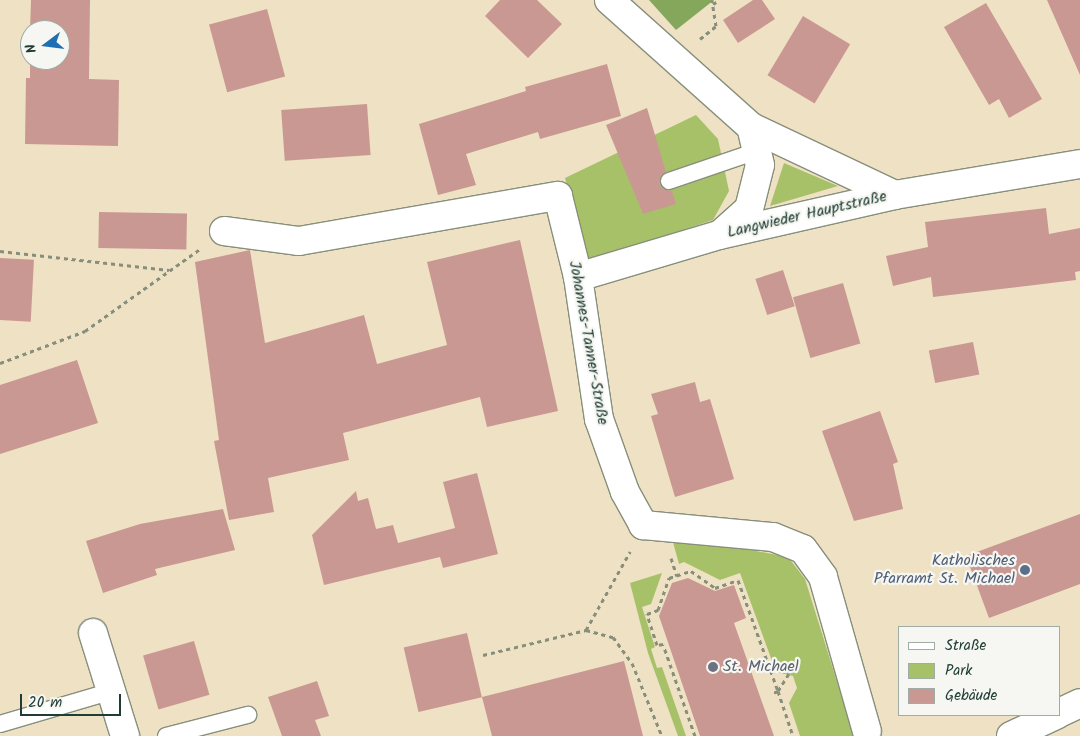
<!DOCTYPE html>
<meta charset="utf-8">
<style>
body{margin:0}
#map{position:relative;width:1080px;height:736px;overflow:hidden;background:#efe1c3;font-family:Kalam,sans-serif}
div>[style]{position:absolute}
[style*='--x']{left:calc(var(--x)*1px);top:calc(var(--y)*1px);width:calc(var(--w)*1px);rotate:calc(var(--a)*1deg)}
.green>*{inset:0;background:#a6c168}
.forest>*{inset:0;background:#84a75c}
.building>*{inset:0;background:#ca9892;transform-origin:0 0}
.path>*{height:3px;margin-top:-1.5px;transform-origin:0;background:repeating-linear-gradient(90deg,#878f7c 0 4px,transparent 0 8px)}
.roads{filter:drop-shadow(1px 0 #878f7c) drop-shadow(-1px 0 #878f7c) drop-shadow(0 1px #878f7c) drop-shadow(0 -1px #878f7c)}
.service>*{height:16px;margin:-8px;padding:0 8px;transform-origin:8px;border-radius:8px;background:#fff}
.minor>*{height:28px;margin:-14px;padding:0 14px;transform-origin:14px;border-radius:14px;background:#fff}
.tertiary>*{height:28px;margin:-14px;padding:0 14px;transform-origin:14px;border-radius:14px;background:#fff}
.dots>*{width:14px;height:14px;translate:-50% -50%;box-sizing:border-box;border:2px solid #f6f6f2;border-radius:50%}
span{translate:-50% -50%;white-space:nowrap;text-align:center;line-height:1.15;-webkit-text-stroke:4.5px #f6f6f2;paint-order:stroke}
.street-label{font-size:16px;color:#1f3d34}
.service-label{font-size:16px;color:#4e5e75}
.right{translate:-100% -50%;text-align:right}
.worship-label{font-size:16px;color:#5b616d}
.left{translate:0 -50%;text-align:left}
.legend{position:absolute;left:898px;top:626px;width:162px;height:90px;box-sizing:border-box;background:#f6f6f2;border:1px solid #a0aca6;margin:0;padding:6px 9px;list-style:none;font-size:15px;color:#1f3d34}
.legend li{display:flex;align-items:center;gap:10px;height:25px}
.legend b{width:25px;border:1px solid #a0aca6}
.north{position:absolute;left:20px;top:20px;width:50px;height:50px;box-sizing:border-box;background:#f6f6f2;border:1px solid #a0aca6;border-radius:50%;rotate:255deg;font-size:14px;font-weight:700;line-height:20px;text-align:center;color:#1f3d34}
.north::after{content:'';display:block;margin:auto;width:18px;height:22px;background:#1f6fb2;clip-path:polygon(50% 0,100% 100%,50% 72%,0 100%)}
.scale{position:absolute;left:20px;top:694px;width:101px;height:22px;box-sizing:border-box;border:2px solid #1f3d34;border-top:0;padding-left:6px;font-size:15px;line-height:18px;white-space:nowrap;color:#1f3d34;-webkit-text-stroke:4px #f6f6f2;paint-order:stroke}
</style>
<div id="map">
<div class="green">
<div style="clip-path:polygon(696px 115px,718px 139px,729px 191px,713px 220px,587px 262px,565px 178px)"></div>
<div style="clip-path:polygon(784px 163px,838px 186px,770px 206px)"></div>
<div style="clip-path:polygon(671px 535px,788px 557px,805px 579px,854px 736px,800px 736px,789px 703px,797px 688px,793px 676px,776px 672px,740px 573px,720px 580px,684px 562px,679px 564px)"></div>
<div style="clip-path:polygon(662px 573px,651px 604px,642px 607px,655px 647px,651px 649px,657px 668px,662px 667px,686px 736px,678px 736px,648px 653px,630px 583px)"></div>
</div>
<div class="forest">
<div style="clip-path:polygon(649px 0,714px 0,676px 30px)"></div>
</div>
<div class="building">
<div style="clip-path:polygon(31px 0,90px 0,89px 79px,119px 80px,118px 146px,25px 144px,26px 78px,30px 78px,30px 59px,60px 60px,60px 30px,30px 30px)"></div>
<div style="clip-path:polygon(500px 0,537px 0,562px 24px,528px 58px,485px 16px)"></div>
<div style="clip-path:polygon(753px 0,762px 0,775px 19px,738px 43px,723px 20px)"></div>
<div style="clip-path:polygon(1047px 0,1080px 0,1080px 75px)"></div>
<div style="clip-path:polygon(986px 3px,1042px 99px,1009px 118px,999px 99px,989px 105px,944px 27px)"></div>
<div style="left:267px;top:9px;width:70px;height:60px;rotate:75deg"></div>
<div style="left:803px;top:16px;width:55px;height:69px;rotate:31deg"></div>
<div style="clip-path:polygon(607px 64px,621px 116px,540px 139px,538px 132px,466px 154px,476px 185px,438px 195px,419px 124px,526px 91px,525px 87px)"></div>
<div style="left:367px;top:104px;width:51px;height:86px;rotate:86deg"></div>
<div style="clip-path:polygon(647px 108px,666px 172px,661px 175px,659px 184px,663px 189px,672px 191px,676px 204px,643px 214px,606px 125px)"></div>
<div style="clip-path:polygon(1046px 208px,1049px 234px,1080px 228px,1080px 271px,1075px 272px,1076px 280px,933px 297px,931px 277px,893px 286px,886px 256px,928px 247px,925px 222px)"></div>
<div style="left:99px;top:212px;width:88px;height:36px;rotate:1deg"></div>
<div style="clip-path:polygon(520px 240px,558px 411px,487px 427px,480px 397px,343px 433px,349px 460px,268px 478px,274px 512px,229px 520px,214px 441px,219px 440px,195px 262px,250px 250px,265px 343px,364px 315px,377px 364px,447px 345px,427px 262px)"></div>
<div style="left:0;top:258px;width:34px;height:62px;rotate:3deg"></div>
<div style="left:783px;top:270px;width:38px;height:29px;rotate:72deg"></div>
<div style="left:843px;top:283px;width:63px;height:52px;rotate:74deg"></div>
<div style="left:973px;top:342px;width:33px;height:45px;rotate:79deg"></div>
<div style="clip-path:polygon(77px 360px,98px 423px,0 454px,0 385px)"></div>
<div style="clip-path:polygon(695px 382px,700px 402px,710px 399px,734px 479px,675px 497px,651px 416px,658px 414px,651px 394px)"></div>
<div style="clip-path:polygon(880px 411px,898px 462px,893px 464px,903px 509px,854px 521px,822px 431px)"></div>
<div style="clip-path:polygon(477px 473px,498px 554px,443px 568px,440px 557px,324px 585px,312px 535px,356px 491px,358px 501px,368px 498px,376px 529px,393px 525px,398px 543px,455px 528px,443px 482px)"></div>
<div style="clip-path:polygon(223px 509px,235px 550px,155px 569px,157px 575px,103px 593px,86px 541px,140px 524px)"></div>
<div style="clip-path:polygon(1080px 514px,1080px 584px,989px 618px,966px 556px)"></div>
<div style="clip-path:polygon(688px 578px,715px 591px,734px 585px,746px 618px,734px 623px,774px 736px,700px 736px,659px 616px,672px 583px)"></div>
<div style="left:467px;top:633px;width:66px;height:65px;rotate:77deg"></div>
<div style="left:194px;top:641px;width:56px;height:53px;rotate:74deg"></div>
<div style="clip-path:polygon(624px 661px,643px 736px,492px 736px,482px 697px)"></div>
<div style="clip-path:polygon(317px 681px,329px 716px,315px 720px,321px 736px,282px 736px,268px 697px)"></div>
</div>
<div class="path">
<div style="--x:713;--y:4;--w:8;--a:-30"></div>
<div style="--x:700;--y:39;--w:21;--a:-39"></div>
<div style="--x:716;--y:26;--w:26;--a:-99"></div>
<div style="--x:0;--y:251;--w:170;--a:6.4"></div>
<div style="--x:0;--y:363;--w:91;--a:-20.6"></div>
<div style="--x:85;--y:331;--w:141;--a:-35.5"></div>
<div style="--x:671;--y:558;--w:19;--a:72"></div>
<div style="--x:586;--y:630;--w:90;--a:-60.6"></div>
<div style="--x:483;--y:655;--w:106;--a:-13.6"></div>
<div style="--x:586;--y:630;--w:28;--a:15"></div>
<div style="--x:613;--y:637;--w:32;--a:54"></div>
<div style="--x:632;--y:663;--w:79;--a:67.7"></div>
<div style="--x:793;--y:667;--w:28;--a:122"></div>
<div style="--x:778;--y:691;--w:47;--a:71.6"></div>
<div style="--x:695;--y:736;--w:97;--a:-109.2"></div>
<div style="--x:663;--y:644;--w:6;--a:171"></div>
<div style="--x:657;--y:645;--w:33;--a:-108"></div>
<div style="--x:647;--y:614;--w:12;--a:-20"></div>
<div style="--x:658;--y:610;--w:34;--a:-71"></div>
<div style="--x:669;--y:578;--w:23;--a:-18"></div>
<div style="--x:691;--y:571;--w:29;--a:35"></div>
<div style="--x:715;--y:588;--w:24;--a:-19"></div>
<div style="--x:738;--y:580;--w:118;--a:70.2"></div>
<div style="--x:778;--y:691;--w:5;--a:158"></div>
</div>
<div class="roads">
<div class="service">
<div style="--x:669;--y:181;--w:93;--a:-18.8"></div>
<div style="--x:0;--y:724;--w:117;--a:-16.4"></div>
<div style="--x:166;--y:736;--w:85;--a:-14.4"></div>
</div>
<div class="minor">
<div style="--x:224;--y:231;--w:76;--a:7.6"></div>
<div style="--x:299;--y:241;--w:263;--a:-9.9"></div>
<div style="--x:558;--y:196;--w:83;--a:76.1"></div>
<div style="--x:578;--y:277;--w:144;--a:81.6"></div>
<div style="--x:599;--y:419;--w:77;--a:70.4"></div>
<div style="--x:625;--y:492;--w:38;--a:61"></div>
<div style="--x:643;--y:525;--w:131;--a:5.3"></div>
<div style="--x:773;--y:537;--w:32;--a:22"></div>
<div style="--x:803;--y:549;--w:34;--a:54"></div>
<div style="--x:823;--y:577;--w:160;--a:74.1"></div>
<div style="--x:722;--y:233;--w:36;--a:-42"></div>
<div style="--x:749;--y:209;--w:45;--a:-76"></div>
<div style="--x:760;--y:165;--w:39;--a:-103"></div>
<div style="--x:578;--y:277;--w:147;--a:-16.6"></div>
<div style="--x:719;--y:235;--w:180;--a:-12.8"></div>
<div style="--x:93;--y:633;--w:108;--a:72.7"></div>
<div style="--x:1059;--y:713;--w:23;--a:-25"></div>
<div style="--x:1011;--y:736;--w:50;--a:-25"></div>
</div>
<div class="tertiary">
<div style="--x:609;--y:0;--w:191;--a:41.8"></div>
<div style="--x:751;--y:127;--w:159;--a:25.3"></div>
<div style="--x:895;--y:195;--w:188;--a:-9.5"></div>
</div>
</div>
<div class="dots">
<div style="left:1025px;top:570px;background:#5c6f8a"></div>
<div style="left:713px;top:667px;background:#6b7280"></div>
</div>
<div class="street-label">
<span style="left:807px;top:215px;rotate:-13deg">Langwieder Hauptstraße</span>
<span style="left:588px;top:343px;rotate:80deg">Johannes-Tanner-Straße</span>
</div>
<div class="service-label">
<span class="right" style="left:1015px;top:570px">Katholisches<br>Pfarramt St. Michael</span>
</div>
<div class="worship-label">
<span class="left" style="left:723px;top:667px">St. Michael</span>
</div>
<ul class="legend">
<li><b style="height:6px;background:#fff"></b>Straße</li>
<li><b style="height:14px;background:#a6c168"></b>Park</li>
<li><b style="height:14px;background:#ca9892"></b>Gebäude</li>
</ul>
<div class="north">N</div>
<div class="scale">20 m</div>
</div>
